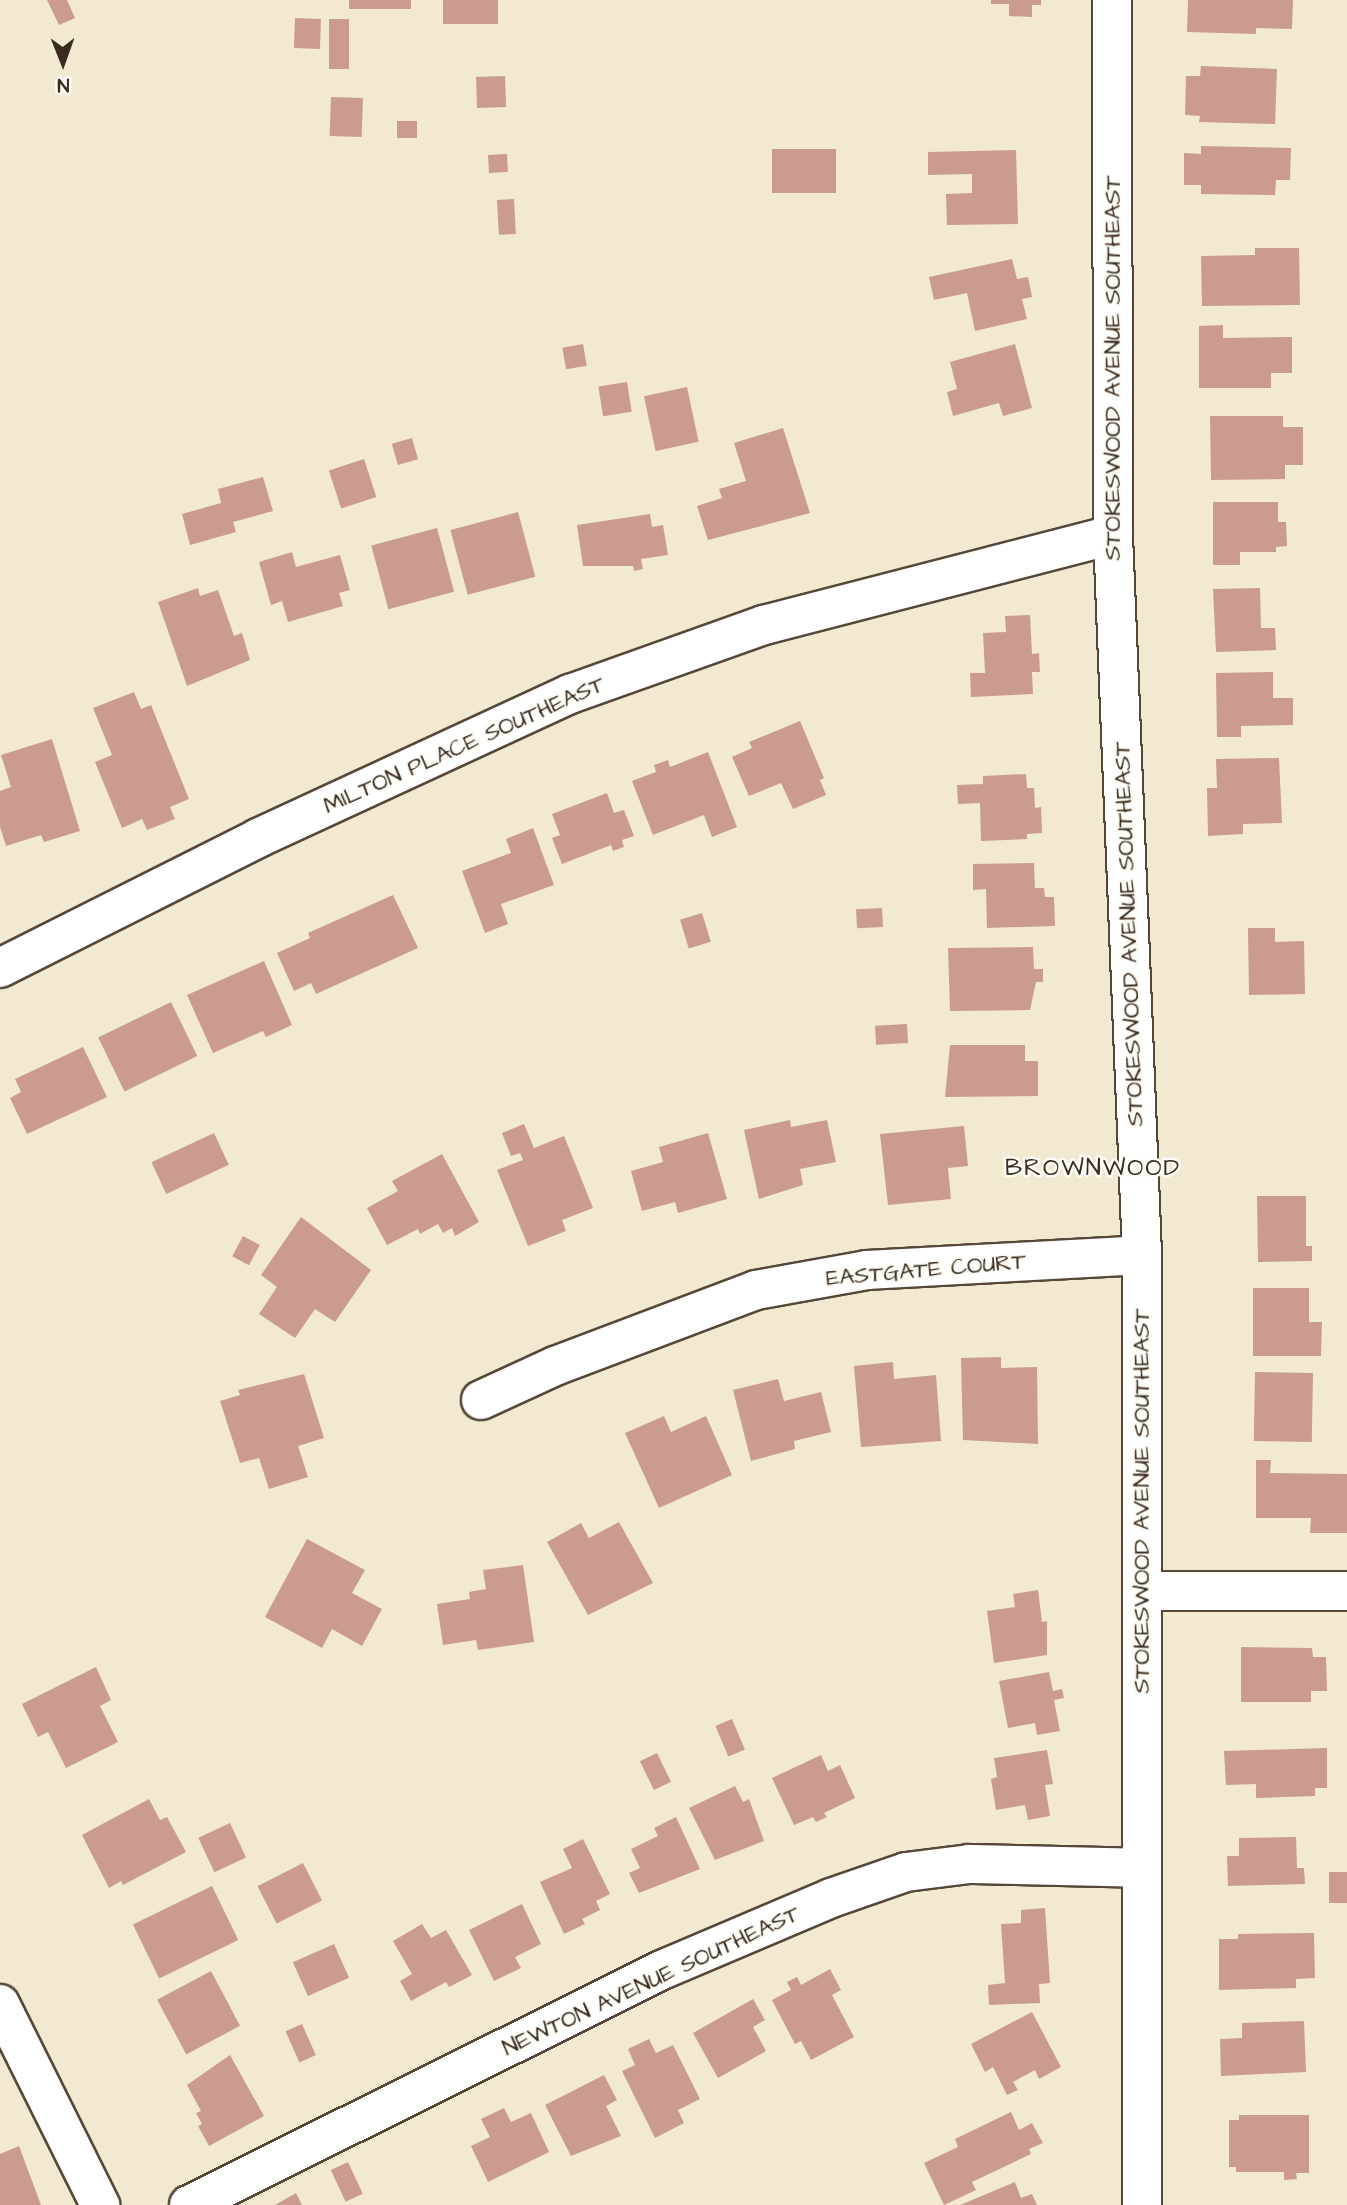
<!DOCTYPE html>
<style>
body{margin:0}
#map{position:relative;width:1347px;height:2205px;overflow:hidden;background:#f1ead1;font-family:"Architects Daughter",sans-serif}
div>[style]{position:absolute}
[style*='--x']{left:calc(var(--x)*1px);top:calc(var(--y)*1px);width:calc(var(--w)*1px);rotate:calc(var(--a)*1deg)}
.building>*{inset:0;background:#cb9b8e;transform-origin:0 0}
.roads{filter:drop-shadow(2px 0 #564739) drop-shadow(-2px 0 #564739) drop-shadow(0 2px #564739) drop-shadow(0 -2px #564739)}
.minor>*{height:38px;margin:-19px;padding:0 19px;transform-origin:19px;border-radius:19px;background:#fff}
span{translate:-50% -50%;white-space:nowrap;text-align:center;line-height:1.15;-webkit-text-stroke:5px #fdfcf7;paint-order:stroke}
.street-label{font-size:23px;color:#3b2a1e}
.neighbourhood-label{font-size:24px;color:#3b2a1e;letter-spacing:2px}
.north{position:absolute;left:28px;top:28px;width:70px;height:70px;-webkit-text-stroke:5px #fdfcf7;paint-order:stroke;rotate:179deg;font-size:19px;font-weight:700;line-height:28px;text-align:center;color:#3b2a1e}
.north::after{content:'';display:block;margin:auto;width:24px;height:32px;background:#3b2a1e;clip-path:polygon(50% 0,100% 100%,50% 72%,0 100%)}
</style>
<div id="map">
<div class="building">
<div style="clip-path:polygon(47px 0,67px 0,75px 18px,59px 25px)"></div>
<div style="left:349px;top:0;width:62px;height:9px"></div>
<div style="left:443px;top:0;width:55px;height:24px"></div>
<div style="clip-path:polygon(991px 0,1041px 0,1041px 5px,1032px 5px,1032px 17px,1009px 16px,1009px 4px,991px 4px)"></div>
<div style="clip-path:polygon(1188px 0,1293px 0,1292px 29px,1256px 28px,1256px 34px,1187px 32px)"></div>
<div style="left:295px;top:18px;width:26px;height:30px;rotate:2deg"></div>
<div style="left:329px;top:19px;width:20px;height:50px"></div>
<div style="clip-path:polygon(1201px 66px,1277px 69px,1275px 124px,1199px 122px,1200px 116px,1185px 115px,1186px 76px,1200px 76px)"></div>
<div style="left:505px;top:76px;width:31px;height:29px;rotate:88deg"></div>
<div style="left:331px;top:97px;width:32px;height:39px;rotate:2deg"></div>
<div style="left:397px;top:121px;width:20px;height:17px"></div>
<div style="clip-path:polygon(1201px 146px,1291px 148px,1290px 180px,1276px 180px,1275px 195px,1201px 194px,1201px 185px,1184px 185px,1184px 153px,1201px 154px)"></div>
<div style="left:772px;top:149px;width:64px;height:44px"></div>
<div style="clip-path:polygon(1016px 150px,1018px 224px,947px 225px,946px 194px,972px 193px,972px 174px,928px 175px,928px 152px)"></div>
<div style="left:507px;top:154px;width:18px;height:19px;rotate:87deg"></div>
<div style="left:514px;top:199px;width:35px;height:17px;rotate:87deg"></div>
<div style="clip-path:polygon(1255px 248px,1299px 248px,1300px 305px,1202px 306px,1201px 256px,1255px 255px)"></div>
<div style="clip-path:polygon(1012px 259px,1017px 279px,1028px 277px,1032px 297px,1022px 299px,1027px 319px,975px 331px,967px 293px,934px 300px,929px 277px)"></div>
<div style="clip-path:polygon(1223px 325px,1223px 338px,1292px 337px,1292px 373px,1271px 373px,1271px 388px,1199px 388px,1199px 326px)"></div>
<div style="left:583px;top:344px;width:22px;height:21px;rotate:80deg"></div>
<div style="clip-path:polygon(1015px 344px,1032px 408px,1003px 416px,999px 403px,953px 416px,947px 392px,957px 389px,950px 362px)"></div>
<div style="left:627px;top:382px;width:30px;height:29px;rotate:81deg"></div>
<div style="left:687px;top:387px;width:56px;height:44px;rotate:78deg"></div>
<div style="clip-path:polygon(1210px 416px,1283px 416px,1283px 427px,1303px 427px,1303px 465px,1285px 465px,1285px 479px,1211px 480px)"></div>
<div style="clip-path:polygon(783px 428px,810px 513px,708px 540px,697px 506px,722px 498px,719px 489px,746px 481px,734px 443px)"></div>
<div style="left:412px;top:438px;width:22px;height:21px;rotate:74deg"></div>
<div style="left:364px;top:459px;width:40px;height:37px;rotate:72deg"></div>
<div style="clip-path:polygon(263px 477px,273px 511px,233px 522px,236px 532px,190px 545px,182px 514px,221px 503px,218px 489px)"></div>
<div style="clip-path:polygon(1213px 502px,1278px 502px,1278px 522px,1286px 522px,1287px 546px,1276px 547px,1276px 552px,1240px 552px,1240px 565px,1213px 565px)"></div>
<div style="left:518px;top:512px;width:67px;height:70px;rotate:75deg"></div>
<div style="clip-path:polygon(650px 514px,652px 527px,663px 525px,668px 555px,641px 559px,643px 569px,634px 571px,633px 566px,583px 566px,577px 525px)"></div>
<div style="left:437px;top:528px;width:66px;height:68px;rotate:75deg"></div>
<div style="clip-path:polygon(292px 552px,296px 567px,340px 555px,350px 590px,339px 593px,343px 606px,288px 622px,282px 601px,271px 605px,259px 562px)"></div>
<div style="clip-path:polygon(198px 588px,200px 596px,218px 590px,234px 636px,242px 633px,250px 660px,187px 686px,158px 602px)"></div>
<div style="clip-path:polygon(1260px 588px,1261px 628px,1275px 628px,1276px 650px,1216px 652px,1213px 589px)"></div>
<div style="clip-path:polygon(1030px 615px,1032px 654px,1039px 653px,1040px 672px,1032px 672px,1033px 694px,971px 697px,970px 673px,985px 673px,983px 633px,1006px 632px,1005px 616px)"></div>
<div style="clip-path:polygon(1273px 672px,1273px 698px,1293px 698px,1293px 725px,1241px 726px,1241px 737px,1217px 737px,1216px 673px)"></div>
<div style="clip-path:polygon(134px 692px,141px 709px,151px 705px,189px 799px,170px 807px,175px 819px,147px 830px,142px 819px,122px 828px,95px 762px,112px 755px,93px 708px)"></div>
<div style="clip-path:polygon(800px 721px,824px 778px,820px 780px,826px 795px,793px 809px,781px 783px,749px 796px,732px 757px,752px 748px,749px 742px)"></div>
<div style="clip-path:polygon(52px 739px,80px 831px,44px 842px,41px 835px,6px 846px,0 827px,0 791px,11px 787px,1px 755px)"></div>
<div style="clip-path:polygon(708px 752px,737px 827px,712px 837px,704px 815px,653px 835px,632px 781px,656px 772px,654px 765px,668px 760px,670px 767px)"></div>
<div style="clip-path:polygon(1279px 758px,1282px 823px,1243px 824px,1243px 834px,1208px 836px,1207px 788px,1217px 788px,1216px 759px)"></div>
<div style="clip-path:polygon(1026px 774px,1027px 788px,1034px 788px,1035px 808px,1041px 807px,1042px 833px,1027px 834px,1027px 839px,981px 841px,980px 803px,958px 804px,957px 785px,983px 784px,983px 776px)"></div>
<div style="clip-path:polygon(607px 793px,614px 813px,624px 810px,634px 836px,622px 840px,624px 847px,613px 851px,611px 845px,562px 864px,552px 838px,560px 835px,552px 814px)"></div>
<div style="clip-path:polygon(533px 828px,554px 885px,501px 904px,508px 924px,485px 933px,462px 871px,511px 853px,506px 839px)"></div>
<div style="clip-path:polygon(1034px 863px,1035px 888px,1044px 888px,1045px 897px,1054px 897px,1055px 926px,987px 928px,986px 889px,973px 890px,973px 864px)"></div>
<div style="clip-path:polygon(393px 895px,418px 948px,316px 994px,311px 983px,294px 991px,277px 953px,310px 938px,308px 933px)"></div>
<div style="left:882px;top:908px;width:19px;height:26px;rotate:87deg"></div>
<div style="left:702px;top:913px;width:30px;height:23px;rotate:73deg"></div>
<div style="clip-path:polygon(1248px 928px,1275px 928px,1275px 942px,1304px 941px,1305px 994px,1249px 995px)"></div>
<div style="clip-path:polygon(1033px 947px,1034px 969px,1043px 969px,1043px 982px,1036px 982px,1030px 1010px,950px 1011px,948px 948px)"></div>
<div style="clip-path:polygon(264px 961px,292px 1025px,266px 1037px,263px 1031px,213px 1053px,187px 995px)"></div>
<div style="left:171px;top:1002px;width:60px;height:81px;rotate:64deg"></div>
<div style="left:907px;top:1024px;width:19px;height:32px;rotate:87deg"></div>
<div style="clip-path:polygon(950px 1045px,1025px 1045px,1025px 1061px,1038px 1061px,1038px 1096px,945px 1097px)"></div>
<div style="clip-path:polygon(83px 1047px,107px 1097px,27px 1134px,10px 1098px,21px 1092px,15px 1079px)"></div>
<div style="clip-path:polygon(790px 1120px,791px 1127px,827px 1120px,836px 1162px,800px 1169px,803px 1185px,759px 1199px,744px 1130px)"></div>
<div style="clip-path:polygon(524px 1124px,534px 1148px,564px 1136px,593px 1208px,562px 1220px,566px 1231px,528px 1246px,497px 1170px,523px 1160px,520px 1153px,511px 1156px,502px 1133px)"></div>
<div style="clip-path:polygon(964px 1126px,968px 1166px,948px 1168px,951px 1199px,888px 1205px,880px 1134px)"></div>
<div style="left:214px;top:1133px;width:35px;height:69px;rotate:65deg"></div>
<div style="clip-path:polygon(708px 1133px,727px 1199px,678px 1213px,675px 1202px,642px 1211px,631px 1171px,663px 1162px,659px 1147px)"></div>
<div style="clip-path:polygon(442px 1154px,479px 1222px,455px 1236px,452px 1228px,443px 1233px,438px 1224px,420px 1234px,418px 1229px,387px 1245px,367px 1208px,398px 1191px,392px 1181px)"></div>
<div style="clip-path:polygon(1257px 1196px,1306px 1196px,1306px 1246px,1312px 1246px,1312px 1261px,1258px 1262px)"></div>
<div style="clip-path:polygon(301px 1217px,371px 1270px,335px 1322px,315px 1309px,295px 1338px,259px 1314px,277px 1287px,261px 1275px)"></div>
<div style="left:243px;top:1236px;width:19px;height:23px;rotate:28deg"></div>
<div style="clip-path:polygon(1253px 1288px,1309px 1288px,1309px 1322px,1322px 1322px,1321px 1356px,1253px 1356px)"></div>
<div style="clip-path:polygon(1001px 1357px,1001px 1368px,1037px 1367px,1038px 1444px,963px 1440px,961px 1358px)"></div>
<div style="clip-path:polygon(893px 1362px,894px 1379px,936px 1375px,941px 1441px,861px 1447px,854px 1366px)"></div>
<div style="left:1255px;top:1372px;width:58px;height:69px;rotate:1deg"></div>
<div style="clip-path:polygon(304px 1374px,324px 1438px,298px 1446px,308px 1477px,269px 1489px,259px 1458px,240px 1463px,220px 1401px,240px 1395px,238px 1390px)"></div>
<div style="clip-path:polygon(778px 1379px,784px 1401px,821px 1392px,831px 1432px,794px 1441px,795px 1449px,751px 1461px,733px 1390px)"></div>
<div style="clip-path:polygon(664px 1416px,671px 1432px,706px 1416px,732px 1475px,659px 1508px,625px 1433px)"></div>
<div style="clip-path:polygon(1256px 1460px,1271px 1460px,1270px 1473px,1347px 1474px,1347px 1533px,1310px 1533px,1311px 1518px,1256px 1518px)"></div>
<div style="clip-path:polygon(619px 1522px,653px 1583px,588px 1615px,547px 1542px,581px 1523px,589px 1538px)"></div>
<div style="clip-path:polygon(307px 1539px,365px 1570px,352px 1593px,382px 1609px,362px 1646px,332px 1629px,322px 1648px,265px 1617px)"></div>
<div style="clip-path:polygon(523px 1565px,534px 1642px,478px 1650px,476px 1640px,443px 1645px,437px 1604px,470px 1599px,469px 1592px,486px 1589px,483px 1570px)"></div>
<div style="clip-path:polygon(1038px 1590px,1042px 1622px,1047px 1621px,1047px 1655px,994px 1663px,987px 1611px,1015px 1607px,1013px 1594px)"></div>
<div style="clip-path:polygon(1241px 1647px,1312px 1648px,1313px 1657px,1326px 1657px,1327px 1691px,1311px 1691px,1311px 1702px,1241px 1702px)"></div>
<div style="clip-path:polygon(96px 1667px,111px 1700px,100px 1706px,118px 1742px,66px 1768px,48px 1732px,38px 1737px,22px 1704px)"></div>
<div style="clip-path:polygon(1049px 1672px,1053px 1691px,1062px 1689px,1064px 1698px,1054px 1700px,1060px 1731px,1037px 1735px,1035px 1723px,1008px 1728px,999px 1681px)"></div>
<div style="left:732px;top:1719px;width:33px;height:18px;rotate:67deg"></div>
<div style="clip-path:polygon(1327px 1748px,1327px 1788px,1315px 1788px,1315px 1796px,1256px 1798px,1256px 1784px,1226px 1785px,1224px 1751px)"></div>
<div style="clip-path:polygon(1047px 1750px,1053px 1784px,1045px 1785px,1050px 1816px,1028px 1820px,1025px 1805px,996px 1810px,991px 1779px,997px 1777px,994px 1758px)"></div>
<div style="left:657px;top:1753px;width:32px;height:19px;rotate:64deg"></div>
<div style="clip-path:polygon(821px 1755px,828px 1771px,840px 1765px,855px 1798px,824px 1813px,827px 1817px,816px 1822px,813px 1817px,794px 1825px,772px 1778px)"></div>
<div style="clip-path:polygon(735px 1786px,743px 1802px,749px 1799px,764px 1841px,715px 1860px,689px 1808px)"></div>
<div style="clip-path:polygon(149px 1799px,160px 1820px,167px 1817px,186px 1852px,123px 1885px,121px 1881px,109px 1888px,82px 1835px)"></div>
<div style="clip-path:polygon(676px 1817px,700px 1869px,639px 1893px,629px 1873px,640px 1868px,631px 1849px,658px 1836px,654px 1828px)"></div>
<div style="left:230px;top:1823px;width:38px;height:35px;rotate:65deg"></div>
<div style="clip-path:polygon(1296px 1837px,1297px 1868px,1304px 1868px,1305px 1884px,1228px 1886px,1227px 1856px,1239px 1856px,1239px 1838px)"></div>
<div style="clip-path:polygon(583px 1839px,610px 1894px,596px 1901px,600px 1910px,582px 1919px,585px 1924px,564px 1934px,540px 1882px,572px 1868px,563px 1849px)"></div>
<div style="left:303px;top:1863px;width:42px;height:51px;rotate:63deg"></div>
<div style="left:1347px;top:1872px;width:31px;height:18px;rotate:90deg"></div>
<div style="left:212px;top:1886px;width:60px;height:88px;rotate:64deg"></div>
<div style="clip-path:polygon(522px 1904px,541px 1944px,515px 1957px,521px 1968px,494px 1981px,469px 1930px)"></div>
<div style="clip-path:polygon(1045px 1908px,1050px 1983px,1039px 1984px,1040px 2003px,989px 2005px,988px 1985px,1005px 1983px,1001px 1924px,1021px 1923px,1021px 1910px)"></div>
<div style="clip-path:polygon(422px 1924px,431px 1938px,446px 1930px,472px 1975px,449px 1987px,446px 1982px,411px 2001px,400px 1981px,412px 1974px,393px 1941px)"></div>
<div style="clip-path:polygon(1314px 1933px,1315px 1978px,1296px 1979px,1296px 1988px,1219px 1990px,1219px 1939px,1238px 1939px,1238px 1934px)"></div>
<div style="left:334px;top:1944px;width:37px;height:45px;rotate:66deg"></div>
<div style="clip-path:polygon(830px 1969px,841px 1990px,832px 1995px,854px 2037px,811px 2060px,801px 2041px,795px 2044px,772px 2000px,791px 1990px,787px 1982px,797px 1977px,801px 1985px)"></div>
<div style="left:211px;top:1971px;width:62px;height:61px;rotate:62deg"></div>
<div style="clip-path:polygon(753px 1999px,765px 2020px,753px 2027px,766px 2051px,718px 2078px,693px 2033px)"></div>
<div style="clip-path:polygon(1032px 2012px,1061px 2067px,1039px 2079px,1035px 2070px,1013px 2082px,1018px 2090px,1007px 2095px,993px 2067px,985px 2072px,971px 2044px)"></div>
<div style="clip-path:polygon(1304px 2021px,1306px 2072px,1221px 2076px,1220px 2039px,1242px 2038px,1242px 2023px)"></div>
<div style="left:302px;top:2024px;width:34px;height:18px;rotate:66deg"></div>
<div style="clip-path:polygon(649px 2039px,656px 2053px,673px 2045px,700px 2099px,678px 2110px,684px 2123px,655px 2138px,622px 2071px,635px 2065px,628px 2049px)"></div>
<div style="clip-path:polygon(230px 2055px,264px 2116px,209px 2146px,198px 2126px,202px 2124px,196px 2113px,201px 2111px,187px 2085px)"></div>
<div style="clip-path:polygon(604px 2075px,617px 2100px,606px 2106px,621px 2136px,571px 2156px,545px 2105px)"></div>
<div style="clip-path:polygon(504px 2108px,511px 2122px,531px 2113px,549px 2152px,488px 2182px,471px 2146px,490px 2137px,481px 2119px)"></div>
<div style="clip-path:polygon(1011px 2112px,1019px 2130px,1032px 2123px,1043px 2143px,1029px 2149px,1031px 2154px,972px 2182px,976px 2190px,944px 2205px,924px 2163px,958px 2147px,955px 2139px)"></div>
<div style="clip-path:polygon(1239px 2115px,1309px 2115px,1309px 2173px,1296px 2173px,1297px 2179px,1284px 2180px,1284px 2172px,1236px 2172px,1236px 2167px,1229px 2167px,1229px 2120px,1239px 2120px)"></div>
<div style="clip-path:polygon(19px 2146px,41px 2205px,0 2205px,0 2154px)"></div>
<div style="left:348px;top:2162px;width:35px;height:19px;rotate:65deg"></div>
<div style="clip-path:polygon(1015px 2182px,1021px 2198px,1032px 2194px,1037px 2205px,960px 2205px)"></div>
<div style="clip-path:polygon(296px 2193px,302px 2205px,275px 2205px)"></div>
</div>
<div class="roads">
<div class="minor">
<div style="--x:1112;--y:0;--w:535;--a:89.89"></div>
<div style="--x:1113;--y:535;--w:721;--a:87.69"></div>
<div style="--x:1142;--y:1255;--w:950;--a:90"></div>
<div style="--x:0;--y:968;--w:289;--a:-26.7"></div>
<div style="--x:258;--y:838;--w:344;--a:-24.8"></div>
<div style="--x:570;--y:694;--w:206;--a:-19.6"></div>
<div style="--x:764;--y:625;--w:360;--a:-14.5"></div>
<div style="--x:481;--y:1400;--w:81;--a:-24.7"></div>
<div style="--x:555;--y:1366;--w:215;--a:-20.7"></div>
<div style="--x:756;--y:1290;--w:113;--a:-10.2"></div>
<div style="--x:867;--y:1270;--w:275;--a:-3.1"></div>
<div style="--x:1143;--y:1591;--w:204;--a:0"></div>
<div style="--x:0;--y:2004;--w:225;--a:63.5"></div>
<div style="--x:189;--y:2205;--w:530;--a:-26.42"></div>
<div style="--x:664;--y:1969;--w:181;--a:-23"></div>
<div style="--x:831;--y:1898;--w:79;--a:-19.1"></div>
<div style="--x:906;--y:1872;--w:64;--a:-7.2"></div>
<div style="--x:969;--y:1864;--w:172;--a:1.3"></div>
</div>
</div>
<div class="street-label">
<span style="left:1113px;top:368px;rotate:-90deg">STOKESWOOD AVENUE SOUTHEAST</span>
<span style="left:464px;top:745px;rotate:-24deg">MILTON PLACE SOUTHEAST</span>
<span style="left:1129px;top:934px;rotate:-92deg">STOKESWOOD AVENUE SOUTHEAST</span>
<span style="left:926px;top:1270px;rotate:-5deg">EASTGATE COURT</span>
<span style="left:1142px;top:1501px;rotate:-90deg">STOKESWOOD AVENUE SOUTHEAST</span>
<span style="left:651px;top:1981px;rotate:-25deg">NEWTON AVENUE SOUTHEAST</span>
</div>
<div class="neighbourhood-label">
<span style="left:1093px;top:1169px">BROWNWOOD</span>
</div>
<div class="north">N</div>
</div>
